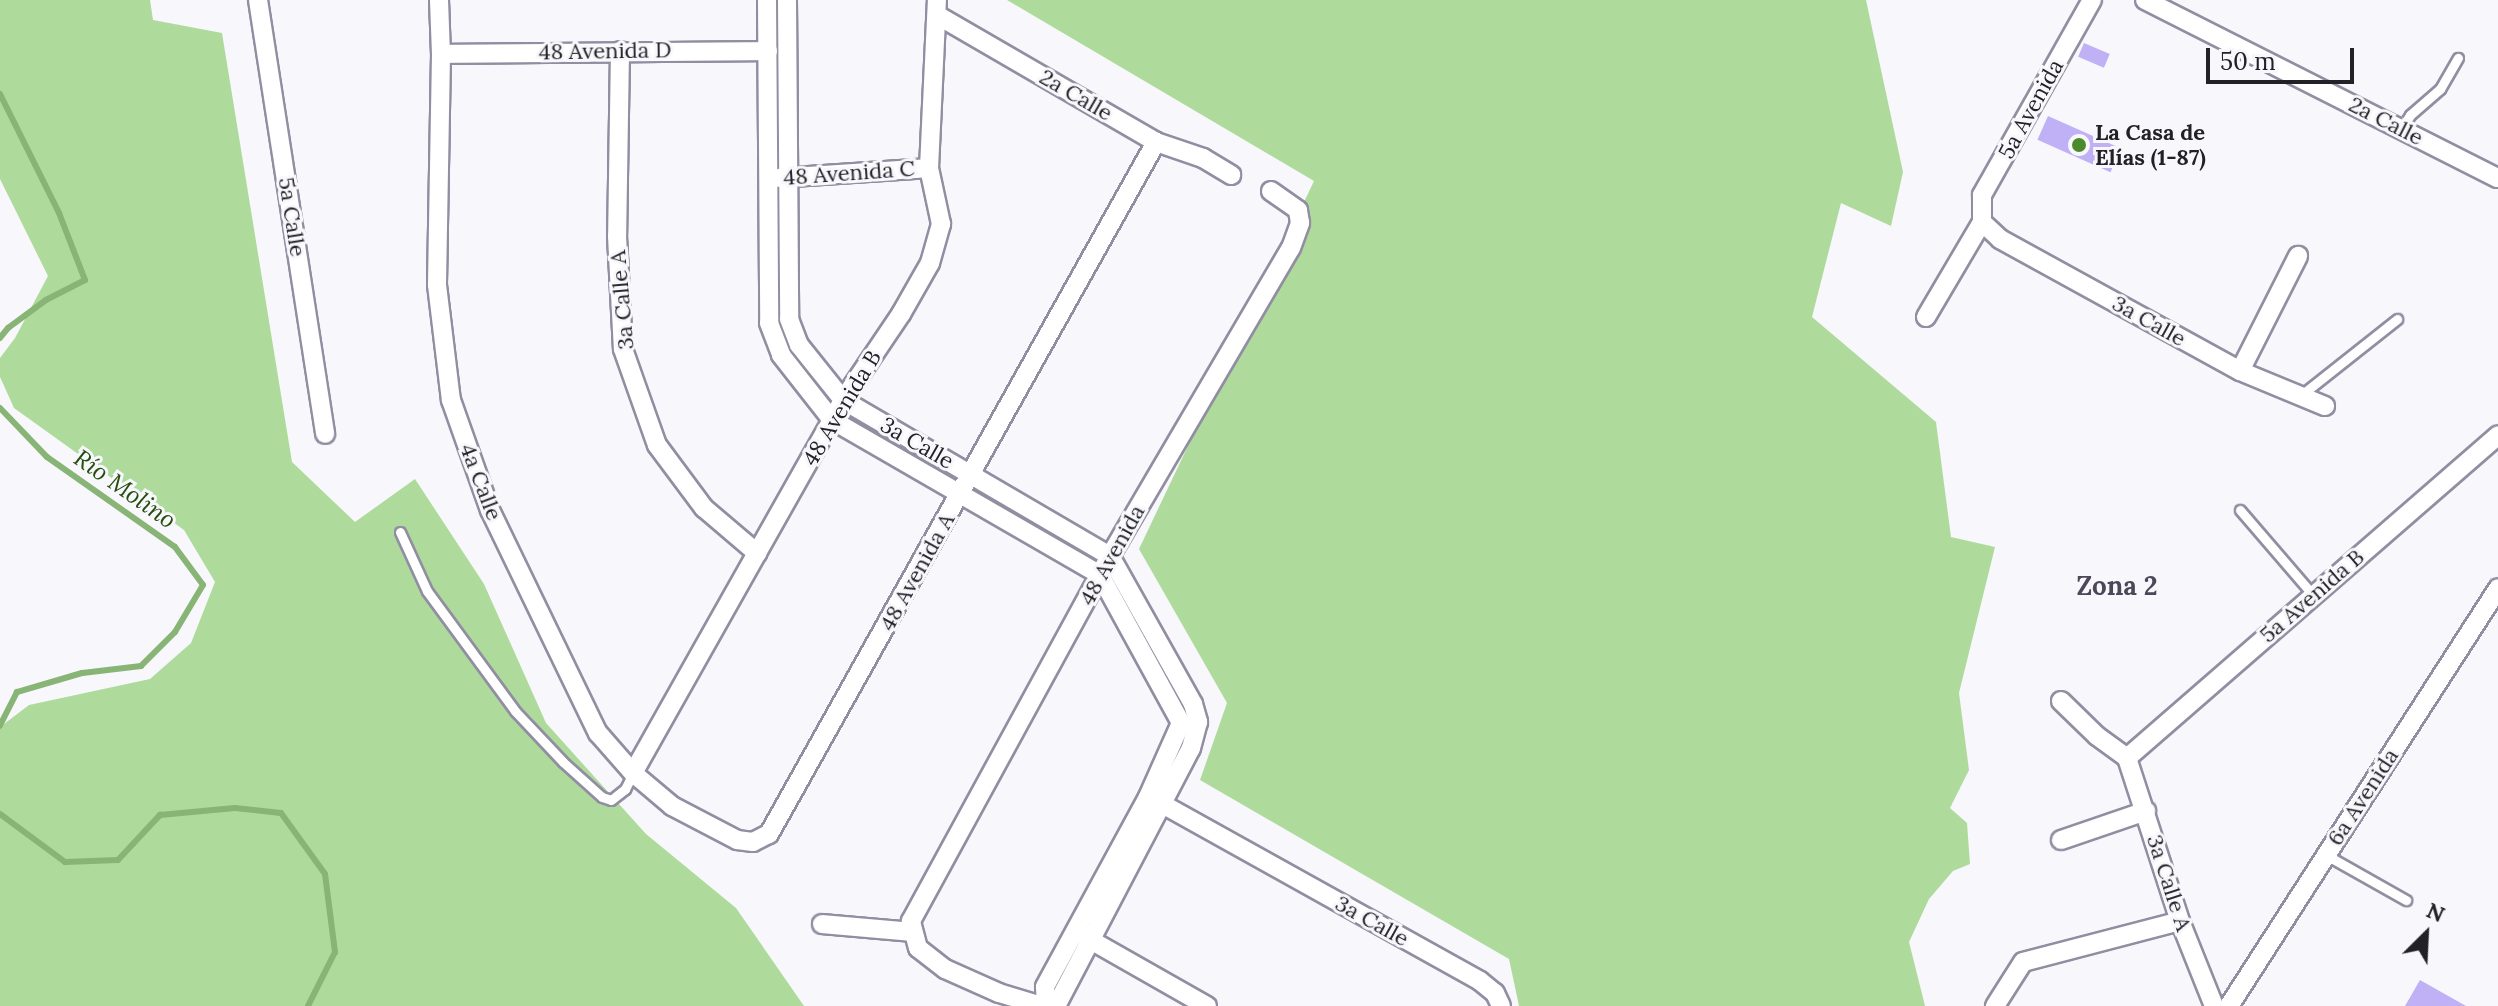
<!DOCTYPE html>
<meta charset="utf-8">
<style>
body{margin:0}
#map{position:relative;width:2498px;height:1006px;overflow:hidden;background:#f8f7fb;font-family:Lora,serif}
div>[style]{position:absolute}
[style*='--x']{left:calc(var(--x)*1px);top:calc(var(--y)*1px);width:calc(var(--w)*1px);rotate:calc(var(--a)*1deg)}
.green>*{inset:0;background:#aedb9c}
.stream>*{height:6px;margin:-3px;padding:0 3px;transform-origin:3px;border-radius:3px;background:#88b476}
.building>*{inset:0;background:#c0b1f7;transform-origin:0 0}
.roads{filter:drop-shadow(2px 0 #928ea2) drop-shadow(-2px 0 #928ea2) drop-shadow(0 2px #928ea2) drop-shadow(0 -2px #928ea2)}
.lane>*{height:9px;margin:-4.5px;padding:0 4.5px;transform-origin:4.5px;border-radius:4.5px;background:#fff}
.street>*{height:18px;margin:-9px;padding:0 9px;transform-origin:9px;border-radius:9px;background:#fff}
.dots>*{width:22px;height:22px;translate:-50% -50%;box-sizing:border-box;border:4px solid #f8f7fb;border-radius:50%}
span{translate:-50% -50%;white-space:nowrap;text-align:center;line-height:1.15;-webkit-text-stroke:6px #f8f7fb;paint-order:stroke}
.street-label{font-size:22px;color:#222128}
.poi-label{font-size:22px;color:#222128;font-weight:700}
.left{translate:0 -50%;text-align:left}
.water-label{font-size:24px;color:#244e0d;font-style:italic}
.quarter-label{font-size:26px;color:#4c485a;font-weight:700}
.north{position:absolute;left:2386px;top:894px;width:80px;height:80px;-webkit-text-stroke:6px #f8f7fb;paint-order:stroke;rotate:24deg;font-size:22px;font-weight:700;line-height:32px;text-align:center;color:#222128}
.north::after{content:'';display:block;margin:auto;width:28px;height:36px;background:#222128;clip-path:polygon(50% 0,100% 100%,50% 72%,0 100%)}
.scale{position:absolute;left:2206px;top:48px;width:148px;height:36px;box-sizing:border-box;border:4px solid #222128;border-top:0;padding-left:10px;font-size:24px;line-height:28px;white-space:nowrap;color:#222128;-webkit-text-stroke:6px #f8f7fb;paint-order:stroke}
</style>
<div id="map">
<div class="green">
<div style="clip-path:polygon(0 0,150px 0,153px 20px,222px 33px,292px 462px,355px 522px,415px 479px,484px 584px,546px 723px,646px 834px,736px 908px,804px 1006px,0 1006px,0 727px,29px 705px,150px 679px,191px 643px,215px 582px,184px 530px,14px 408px,0 377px,0 358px,15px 338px,48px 276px,0 179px)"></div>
<div style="clip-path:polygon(1007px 0,1866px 0,1903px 172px,1891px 226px,1841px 203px,1812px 317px,1936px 422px,1951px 537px,1995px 547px,1959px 693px,1969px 770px,1950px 808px,1967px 823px,1970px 864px,1953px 871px,1929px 899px,1909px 942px,1925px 1006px,1519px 1006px,1509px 959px,1200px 780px,1227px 703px,1139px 549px,1314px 181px)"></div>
</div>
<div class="stream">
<div style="--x:0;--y:94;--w:133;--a:63.6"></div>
<div style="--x:59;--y:213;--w:72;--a:68.8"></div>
<div style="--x:85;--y:280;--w:44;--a:152.9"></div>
<div style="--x:46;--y:300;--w:47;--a:143.6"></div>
<div style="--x:8;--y:328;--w:13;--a:129"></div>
<div style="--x:0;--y:408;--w:68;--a:46.2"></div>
<div style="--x:47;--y:457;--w:156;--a:35.1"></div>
<div style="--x:175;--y:547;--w:47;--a:53.6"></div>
<div style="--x:203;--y:585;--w:55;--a:120.8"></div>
<div style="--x:175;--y:632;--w:48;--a:135"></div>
<div style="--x:141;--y:666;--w:59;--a:173.2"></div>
<div style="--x:82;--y:673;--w:68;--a:163.7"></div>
<div style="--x:17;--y:692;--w:38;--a:117"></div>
<div style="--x:0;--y:814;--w:81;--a:36.4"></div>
<div style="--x:65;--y:862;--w:53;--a:-2.2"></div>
<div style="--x:118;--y:860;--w:62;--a:-47"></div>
<div style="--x:160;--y:815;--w:75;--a:-5.3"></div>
<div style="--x:235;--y:808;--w:46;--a:6.2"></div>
<div style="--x:281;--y:813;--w:75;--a:54.2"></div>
<div style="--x:325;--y:874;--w:79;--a:82.7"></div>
<div style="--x:335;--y:952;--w:60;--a:116.6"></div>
</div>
<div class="building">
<div style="left:2084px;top:43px;width:28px;height:15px;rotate:23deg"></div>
<div style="left:2048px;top:116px;width:80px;height:26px;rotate:24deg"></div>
<div style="clip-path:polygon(2420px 980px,2466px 1006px,2405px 1006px)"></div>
</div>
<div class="roads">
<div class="lane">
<div style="--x:2401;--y:129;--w:17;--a:-57"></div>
<div style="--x:2410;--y:115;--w:40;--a:-41"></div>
<div style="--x:2440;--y:89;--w:36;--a:-60"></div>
<div style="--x:2300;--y:396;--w:124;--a:-38.4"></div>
<div style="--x:2240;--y:510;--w:112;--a:49.3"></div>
<div style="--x:400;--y:532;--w:65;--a:65.4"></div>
<div style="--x:427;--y:591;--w:149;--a:53.7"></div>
<div style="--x:515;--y:711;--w:70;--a:46.7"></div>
<div style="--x:563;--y:762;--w:52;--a:41.9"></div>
<div style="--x:602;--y:797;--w:9;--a:18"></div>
<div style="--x:611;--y:800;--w:18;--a:-38"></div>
<div style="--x:625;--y:789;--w:18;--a:-63"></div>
<div style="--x:2326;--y:855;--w:92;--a:29.4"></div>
</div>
<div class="street">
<div style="--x:258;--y:0;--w:439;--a:81.2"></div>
<div style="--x:439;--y:0;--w:54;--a:87.9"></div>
<div style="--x:441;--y:54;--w:231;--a:91"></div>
<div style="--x:437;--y:285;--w:116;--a:83.1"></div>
<div style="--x:451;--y:400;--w:117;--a:70.5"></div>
<div style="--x:490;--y:510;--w:248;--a:64.2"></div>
<div style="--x:598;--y:733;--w:53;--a:48.8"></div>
<div style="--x:633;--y:773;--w:51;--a:40.2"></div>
<div style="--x:672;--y:806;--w:73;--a:27.6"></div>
<div style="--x:737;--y:840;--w:16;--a:7"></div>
<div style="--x:753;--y:842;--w:18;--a:-27"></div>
<div style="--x:769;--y:834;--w:793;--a:-60.78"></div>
<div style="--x:767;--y:0;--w:323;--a:89.6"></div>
<div style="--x:769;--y:323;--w:34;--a:69"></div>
<div style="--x:781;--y:355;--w:83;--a:51.9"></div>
<div style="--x:832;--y:420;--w:310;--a:30"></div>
<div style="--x:1100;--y:575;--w:169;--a:61.3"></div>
<div style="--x:1181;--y:723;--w:81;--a:114"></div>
<div style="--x:1148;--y:797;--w:216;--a:118.5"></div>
<div style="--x:1045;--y:987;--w:19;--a:87"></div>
<div style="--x:787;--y:0;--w:319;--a:89.6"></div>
<div style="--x:789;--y:319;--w:28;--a:69"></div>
<div style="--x:799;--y:345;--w:70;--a:51.3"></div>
<div style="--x:843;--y:400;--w:309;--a:30.3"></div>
<div style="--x:1110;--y:556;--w:170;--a:60.7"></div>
<div style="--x:1193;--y:704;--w:19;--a:74"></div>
<div style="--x:1198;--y:722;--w:27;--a:105"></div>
<div style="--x:1191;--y:748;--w:291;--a:117.6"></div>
<div style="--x:2145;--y:0;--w:395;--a:26.8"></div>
<div style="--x:937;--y:15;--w:253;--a:30.1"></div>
<div style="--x:1156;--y:142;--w:50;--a:18.8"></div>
<div style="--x:1203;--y:158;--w:33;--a:31"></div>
<div style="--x:620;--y:51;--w:185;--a:90.9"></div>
<div style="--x:617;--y:236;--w:113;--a:87"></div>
<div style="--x:623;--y:349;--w:102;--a:70.5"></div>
<div style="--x:657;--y:445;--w:79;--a:53.3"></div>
<div style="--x:704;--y:508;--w:70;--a:40.3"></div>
<div style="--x:441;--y:54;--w:327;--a:-0.5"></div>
<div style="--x:779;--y:178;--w:150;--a:-3.8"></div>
<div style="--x:1982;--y:222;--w:25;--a:43"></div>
<div style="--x:2000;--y:239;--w:274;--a:28.8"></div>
<div style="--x:2240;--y:371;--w:92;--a:22.4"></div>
<div style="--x:1926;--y:317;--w:110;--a:-59.5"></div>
<div style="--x:1982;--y:222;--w:27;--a:-90"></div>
<div style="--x:1982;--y:195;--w:224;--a:-60.6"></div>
<div style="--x:2240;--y:371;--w:129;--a:-63.2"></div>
<div style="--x:2061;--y:701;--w:50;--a:44.2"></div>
<div style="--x:2097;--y:736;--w:37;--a:36"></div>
<div style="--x:2127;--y:758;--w:492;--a:-41"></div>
<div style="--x:2127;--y:758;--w:171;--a:72"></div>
<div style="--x:2180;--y:921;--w:92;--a:68.2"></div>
<div style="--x:633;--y:773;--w:428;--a:-60.6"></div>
<div style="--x:843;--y:400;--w:104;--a:-56"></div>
<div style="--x:901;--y:314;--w:59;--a:-60.4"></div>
<div style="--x:930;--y:263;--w:41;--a:-74.2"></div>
<div style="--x:941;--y:224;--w:57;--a:-102.1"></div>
<div style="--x:929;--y:168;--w:168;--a:-87.3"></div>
<div style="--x:1155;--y:800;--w:372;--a:29.1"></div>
<div style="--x:1480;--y:981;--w:19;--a:39"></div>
<div style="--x:1495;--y:993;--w:14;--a:65"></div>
<div style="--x:2061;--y:840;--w:90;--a:-18.8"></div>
<div style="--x:822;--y:924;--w:91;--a:5"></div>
<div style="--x:1080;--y:934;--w:146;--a:29.6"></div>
<div style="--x:1042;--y:1006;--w:45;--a:-163.2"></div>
<div style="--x:999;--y:993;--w:59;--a:-156"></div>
<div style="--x:945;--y:969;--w:34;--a:-142"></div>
<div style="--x:918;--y:948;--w:28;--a:-105"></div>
<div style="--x:911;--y:921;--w:416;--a:-61.4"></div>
<div style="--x:1110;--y:556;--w:357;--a:-59.6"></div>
<div style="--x:1291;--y:248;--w:27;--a:-70"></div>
<div style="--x:1300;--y:223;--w:13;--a:-99"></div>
<div style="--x:1298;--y:210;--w:33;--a:-145"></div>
<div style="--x:1995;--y:1006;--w:52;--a:-57.5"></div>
<div style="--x:2023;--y:962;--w:162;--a:-14.6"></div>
<div style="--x:2229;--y:1006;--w:497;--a:-57.2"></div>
</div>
</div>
<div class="dots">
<div style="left:2079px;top:145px;background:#4c8b2c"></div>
</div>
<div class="street-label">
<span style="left:605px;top:51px;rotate:-1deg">48 Avenida D</span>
<span style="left:1076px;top:95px;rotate:30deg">2a Calle</span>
<span style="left:2031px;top:109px;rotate:-61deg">5a Avenida</span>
<span style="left:2386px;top:121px;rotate:27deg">2a Calle</span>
<span style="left:849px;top:173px;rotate:-4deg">48 Avenida C</span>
<span style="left:292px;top:217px;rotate:81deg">5a Calle</span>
<span style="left:622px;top:300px;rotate:-95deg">3a Calle A</span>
<span style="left:2149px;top:321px;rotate:29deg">3a Calle</span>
<span style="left:842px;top:408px;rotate:-59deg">48 Avenida B</span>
<span style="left:917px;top:443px;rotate:30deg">3a Calle</span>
<span style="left:481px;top:482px;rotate:69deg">4a Calle</span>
<span style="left:1112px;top:555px;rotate:-61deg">48 Avenida</span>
<span style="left:917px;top:572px;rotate:-61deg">48 Avenida A</span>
<span style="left:2312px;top:596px;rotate:-41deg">5a Avenida B</span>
<span style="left:2363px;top:797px;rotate:-57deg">6a Avenida</span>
<span style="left:2169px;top:883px;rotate:72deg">3a Calle A</span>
<span style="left:1372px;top:921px;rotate:29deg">3a Calle</span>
</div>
<div class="poi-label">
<span class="left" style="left:2095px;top:145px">La Casa de<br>Elías (1-87)</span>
</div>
<div class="water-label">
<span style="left:125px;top:489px;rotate:35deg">Río Molino</span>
</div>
<div class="quarter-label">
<span style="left:2117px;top:586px">Zona 2</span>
</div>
<div class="north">N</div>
<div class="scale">50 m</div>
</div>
